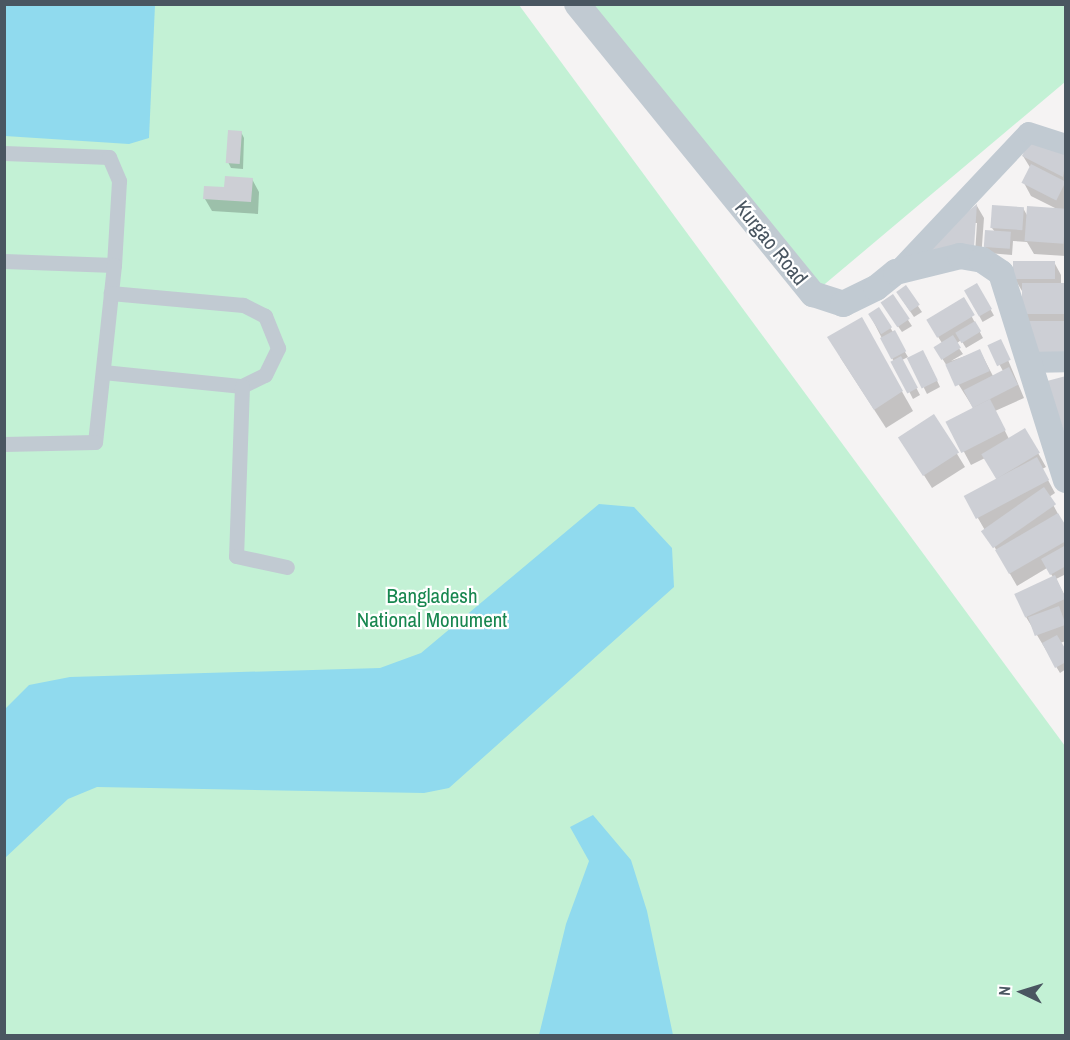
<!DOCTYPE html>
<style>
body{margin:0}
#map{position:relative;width:1070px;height:1040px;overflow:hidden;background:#f5f3f3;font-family:"Archivo Narrow",sans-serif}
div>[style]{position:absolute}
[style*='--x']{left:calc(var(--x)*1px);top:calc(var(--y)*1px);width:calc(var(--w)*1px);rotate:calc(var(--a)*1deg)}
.green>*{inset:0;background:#c3f1d5}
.water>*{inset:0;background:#90daee}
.shadow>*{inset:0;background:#0003;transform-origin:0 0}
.building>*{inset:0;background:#cdcfd5;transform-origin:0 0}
.pedestrian>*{height:15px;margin:-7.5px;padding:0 7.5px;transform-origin:7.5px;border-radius:7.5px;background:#c1cad2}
.minor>*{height:21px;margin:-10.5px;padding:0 10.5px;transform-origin:10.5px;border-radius:10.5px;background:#c1cad2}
.tertiary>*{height:26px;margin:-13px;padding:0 13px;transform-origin:13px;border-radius:13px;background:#c1cad2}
span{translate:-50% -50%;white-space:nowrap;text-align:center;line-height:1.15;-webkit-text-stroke:4.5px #fff;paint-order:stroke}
.street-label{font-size:21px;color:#4a5661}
.park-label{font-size:21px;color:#17864f}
.frame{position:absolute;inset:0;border:6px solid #4a5661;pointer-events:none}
.north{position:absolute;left:992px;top:962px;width:60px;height:60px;-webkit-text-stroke:4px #fff;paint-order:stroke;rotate:274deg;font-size:16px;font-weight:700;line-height:24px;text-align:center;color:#4a5661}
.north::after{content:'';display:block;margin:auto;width:21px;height:27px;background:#4a5661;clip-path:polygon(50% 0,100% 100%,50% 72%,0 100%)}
</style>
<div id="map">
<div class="green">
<div style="clip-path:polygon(5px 5px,519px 5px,1065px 746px,1065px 1035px,5px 1036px)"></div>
<div style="clip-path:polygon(576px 5px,1065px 5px,1065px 82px,813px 294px)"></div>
</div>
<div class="water">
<div style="clip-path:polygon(4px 5px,155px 5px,149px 138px,129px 144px,5px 136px)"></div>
<div style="clip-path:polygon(599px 504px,634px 507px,672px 548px,674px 587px,449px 788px,424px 793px,97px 787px,68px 799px,5px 858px,5px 709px,29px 685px,70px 677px,380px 668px,421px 653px)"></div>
<div style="clip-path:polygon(593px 815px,631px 860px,647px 911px,673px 1035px,539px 1035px,566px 924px,589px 861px,570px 827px)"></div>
</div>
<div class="shadow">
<div style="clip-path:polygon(241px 132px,244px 138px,243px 169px,231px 168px,228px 162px)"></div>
<div style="clip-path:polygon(1023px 156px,1066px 156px,1066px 256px,1034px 254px,1027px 242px,1013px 241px,1012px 255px,988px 253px,985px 247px,995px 232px,992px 228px,1023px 208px,1028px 217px,1059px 210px,1031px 196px,1024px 183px,1031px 169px)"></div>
<div style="clip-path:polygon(252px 179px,259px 192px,258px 214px,212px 211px,205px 199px)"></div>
<div style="clip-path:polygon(evenodd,977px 206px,984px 218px,981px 259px,920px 251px,977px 206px,974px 223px,977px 223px,975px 254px,972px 254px,974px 223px)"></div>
<div style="clip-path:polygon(1054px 262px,1061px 275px,1061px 285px,1066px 285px,1066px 372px,1042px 372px,1023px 314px,1022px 291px,1015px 279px)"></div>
<div style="left:977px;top:285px;width:35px;height:13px;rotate:61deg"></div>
<div style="clip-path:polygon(905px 287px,922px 312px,914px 317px,901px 298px)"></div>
<div style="clip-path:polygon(963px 300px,983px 338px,966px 348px,961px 340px,956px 344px,963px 354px,951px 361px,980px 351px,993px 376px,1003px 371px,990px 347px,1000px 341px,1024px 398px,995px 411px,1009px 439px,1025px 430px,1046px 467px,1042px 469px,1055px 493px,1049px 497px,1066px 529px,1066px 574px,1056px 579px,1066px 598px,1066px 641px,1060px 643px,1066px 653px,1066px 669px,1060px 673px,1026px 617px,1053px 577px,1047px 568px,1017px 586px,967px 499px,998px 481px,985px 458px,971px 465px,948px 422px,974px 409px,935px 347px,942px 343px,928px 321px)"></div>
<div style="clip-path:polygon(879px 309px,908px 357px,902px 360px,920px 395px,913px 399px,870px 315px)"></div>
<div style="clip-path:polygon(886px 309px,908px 320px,912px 326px,902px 332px)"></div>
<div style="clip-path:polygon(861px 319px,913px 411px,886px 428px,840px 357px)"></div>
<div style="clip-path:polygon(926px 357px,940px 387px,927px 394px,924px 388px)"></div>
<div style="clip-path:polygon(934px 416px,965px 467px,932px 488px,908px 450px)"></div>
</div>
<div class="building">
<div style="left:228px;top:130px;width:14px;height:33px;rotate:4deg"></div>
<div style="clip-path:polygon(1031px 137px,1066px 155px,1063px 177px,1022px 156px)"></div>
<div style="left:1031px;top:164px;width:39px;height:21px;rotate:27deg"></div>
<div style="clip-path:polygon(225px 176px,253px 178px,251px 202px,203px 199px,204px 186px,224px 187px)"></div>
<div style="clip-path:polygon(977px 204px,974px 247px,923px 258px,918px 251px)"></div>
<div style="left:992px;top:205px;width:32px;height:23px;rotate:4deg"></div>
<div style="left:1027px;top:206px;width:39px;height:35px;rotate:4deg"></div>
<div style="left:985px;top:230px;width:26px;height:17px;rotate:4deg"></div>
<div style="left:1013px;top:261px;width:42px;height:18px"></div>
<div style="left:977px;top:283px;width:30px;height:15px;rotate:60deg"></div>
<div style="left:1022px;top:283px;width:44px;height:31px"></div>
<div style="left:906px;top:285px;width:24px;height:12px;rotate:55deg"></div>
<div style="left:893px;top:294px;width:30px;height:15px;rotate:56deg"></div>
<div style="left:964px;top:297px;width:21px;height:44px;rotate:59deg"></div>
<div style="left:879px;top:307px;width:24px;height:13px;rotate:57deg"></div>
<div style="clip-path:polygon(862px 317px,903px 391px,874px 410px,827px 337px)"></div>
<div style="left:975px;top:321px;width:12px;height:23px;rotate:59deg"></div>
<div style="left:1029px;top:321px;width:37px;height:32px"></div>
<div style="left:895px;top:330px;width:24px;height:17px;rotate:62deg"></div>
<div style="left:953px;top:335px;width:15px;height:23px;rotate:58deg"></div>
<div style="left:1001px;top:339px;width:23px;height:15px;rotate:65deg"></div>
<div style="left:980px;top:349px;width:24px;height:38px;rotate:66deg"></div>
<div style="left:923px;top:350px;width:34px;height:18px;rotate:64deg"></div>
<div style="left:901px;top:356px;width:36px;height:12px;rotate:62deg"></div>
<div style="left:1009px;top:367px;width:20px;height:51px;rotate:63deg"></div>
<div style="clip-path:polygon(1066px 376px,1066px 438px,1047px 381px)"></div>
<div style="left:990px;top:399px;width:35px;height:50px;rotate:63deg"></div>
<div style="left:934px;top:414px;width:46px;height:43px;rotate:57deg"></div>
<div style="left:1025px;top:428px;width:29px;height:51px;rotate:59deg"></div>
<div style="left:1037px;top:457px;width:26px;height:83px;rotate:62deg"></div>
<div style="left:1044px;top:487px;width:21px;height:77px;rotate:55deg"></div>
<div style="clip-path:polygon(1058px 513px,1066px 526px,1066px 541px,1009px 574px,995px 550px)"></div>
<div style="clip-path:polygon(1066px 545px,1066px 566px,1050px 575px,1041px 559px)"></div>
<div style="left:1055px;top:575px;width:26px;height:45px;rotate:65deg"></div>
<div style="left:1059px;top:606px;width:20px;height:33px;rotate:70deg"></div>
<div style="clip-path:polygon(1057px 635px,1066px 650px,1066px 662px,1055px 668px,1042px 643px)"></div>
</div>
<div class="pedestrian">
<div style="--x:4;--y:153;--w:105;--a:2.2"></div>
<div style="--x:109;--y:157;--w:26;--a:67"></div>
<div style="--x:119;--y:181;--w:84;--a:93.4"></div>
<div style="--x:4;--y:261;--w:110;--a:2.1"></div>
<div style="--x:114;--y:265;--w:178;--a:96.1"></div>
<div style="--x:95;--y:442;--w:91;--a:178.7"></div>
<div style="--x:103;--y:372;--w:140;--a:5.8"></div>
<div style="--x:242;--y:386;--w:25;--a:-26"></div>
<div style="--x:265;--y:375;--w:30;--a:-64"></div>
<div style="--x:278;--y:348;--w:35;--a:-112"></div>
<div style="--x:265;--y:316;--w:25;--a:-153"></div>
<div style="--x:243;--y:305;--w:133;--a:-174.8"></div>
<div style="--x:242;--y:386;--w:170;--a:92"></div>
<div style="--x:236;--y:556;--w:52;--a:12.2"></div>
</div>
<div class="minor">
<div style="--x:896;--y:272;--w:192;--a:-46.7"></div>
<div style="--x:1028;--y:132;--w:40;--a:18"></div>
<div style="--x:1027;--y:362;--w:39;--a:-1"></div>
</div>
<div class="tertiary">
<div style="--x:577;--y:4;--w:374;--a:50.9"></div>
<div style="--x:813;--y:294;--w:32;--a:18"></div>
<div style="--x:843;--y:304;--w:37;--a:-26"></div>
<div style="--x:876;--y:288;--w:26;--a:-39"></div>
<div style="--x:896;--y:272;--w:66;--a:-14"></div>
<div style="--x:960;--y:256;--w:22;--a:10"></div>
<div style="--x:982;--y:260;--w:23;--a:34"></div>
<div style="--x:1001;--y:273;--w:217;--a:72.6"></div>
</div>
<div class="street-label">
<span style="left:771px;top:243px;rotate:51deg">Kurgao Road</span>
</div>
<div class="park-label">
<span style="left:432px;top:608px">Bangladesh<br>National Monument</span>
</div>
<div class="frame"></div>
<div class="north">N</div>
</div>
